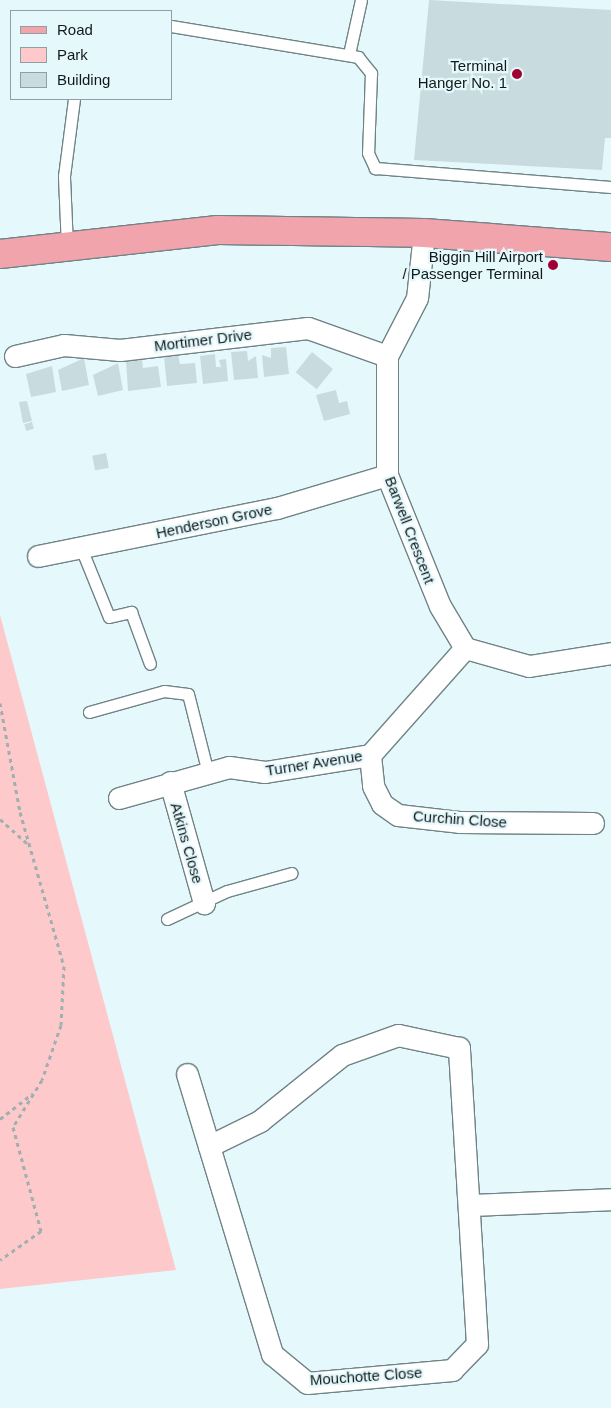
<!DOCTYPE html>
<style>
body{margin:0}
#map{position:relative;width:611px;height:1408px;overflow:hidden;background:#e5f9fd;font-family:Helvetica,sans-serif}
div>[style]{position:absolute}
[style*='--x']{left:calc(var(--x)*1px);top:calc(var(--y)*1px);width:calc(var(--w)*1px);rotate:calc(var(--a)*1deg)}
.green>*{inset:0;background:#fec9cb}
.building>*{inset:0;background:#c8dce0;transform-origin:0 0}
.path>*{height:3px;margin-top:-1.5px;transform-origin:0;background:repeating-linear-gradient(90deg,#9fafb2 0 4px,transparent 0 8px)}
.roads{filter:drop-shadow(1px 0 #708386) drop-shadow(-1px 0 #708386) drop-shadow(0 1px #708386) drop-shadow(0 -1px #708386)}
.service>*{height:11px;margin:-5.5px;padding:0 5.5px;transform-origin:5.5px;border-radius:5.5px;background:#fff}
.minor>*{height:21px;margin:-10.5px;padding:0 10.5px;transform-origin:10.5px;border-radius:10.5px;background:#fff}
.primary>*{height:28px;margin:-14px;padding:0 14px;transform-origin:14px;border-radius:14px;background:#f2a4ad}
.dots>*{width:14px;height:14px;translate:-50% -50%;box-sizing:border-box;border:2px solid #e5f9fd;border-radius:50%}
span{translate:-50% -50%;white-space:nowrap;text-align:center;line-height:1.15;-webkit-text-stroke:4.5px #e5f9fd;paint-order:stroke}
.poi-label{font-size:15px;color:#12191a}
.right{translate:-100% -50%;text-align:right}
.street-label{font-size:15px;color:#12191a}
.legend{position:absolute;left:10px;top:10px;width:162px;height:90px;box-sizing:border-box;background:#e5f9fd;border:1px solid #919fa2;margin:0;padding:6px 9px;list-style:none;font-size:15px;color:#12191a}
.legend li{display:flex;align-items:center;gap:10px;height:25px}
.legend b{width:25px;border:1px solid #919fa2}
</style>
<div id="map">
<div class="green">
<div style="clip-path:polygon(0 615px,176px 1270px,0 1289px)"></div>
</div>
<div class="building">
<div style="clip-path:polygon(429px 0,611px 10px,611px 138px,605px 138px,602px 170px,414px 160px)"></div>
<div style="clip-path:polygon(286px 347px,289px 374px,264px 377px,262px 355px,271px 358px,271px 348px)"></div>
<div style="clip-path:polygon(247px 351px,248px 361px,256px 356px,258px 378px,234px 380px,231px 352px)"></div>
<div style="left:312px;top:352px;width:27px;height:26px;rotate:39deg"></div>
<div style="clip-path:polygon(215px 354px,216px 367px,221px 367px,219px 360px,226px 359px,228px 381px,203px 384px,200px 356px)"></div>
<div style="clip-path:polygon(178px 355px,180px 364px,195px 363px,197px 383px,167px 386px,164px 357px)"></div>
<div style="clip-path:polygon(84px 358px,89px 385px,62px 391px,58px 370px)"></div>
<div style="clip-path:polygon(142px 359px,143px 368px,158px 366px,161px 387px,128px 391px,126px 361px)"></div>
<div style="clip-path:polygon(118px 363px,123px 390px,98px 396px,93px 375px)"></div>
<div style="clip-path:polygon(52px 366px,56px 392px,31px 397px,26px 374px)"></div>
<div style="clip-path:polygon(336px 390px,339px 403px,347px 401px,350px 414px,324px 421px,316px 395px)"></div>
<div style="clip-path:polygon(27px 401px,32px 421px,23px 423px,19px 402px)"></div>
<div style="left:32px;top:422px;width:7px;height:8px;rotate:74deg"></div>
<div style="left:106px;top:453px;width:15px;height:14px;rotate:79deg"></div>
</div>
<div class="path">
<div style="--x:0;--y:703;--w:111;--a:79.6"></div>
<div style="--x:20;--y:812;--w:160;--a:74.1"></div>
<div style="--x:64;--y:966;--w:59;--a:92.9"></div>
<div style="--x:61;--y:1025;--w:58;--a:109.1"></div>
<div style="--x:42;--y:1080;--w:55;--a:121.7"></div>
<div style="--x:13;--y:1127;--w:108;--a:74.9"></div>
<div style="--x:41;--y:1231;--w:50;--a:144.7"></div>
<div style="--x:0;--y:819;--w:38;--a:42"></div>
<div style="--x:0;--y:1119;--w:41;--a:-38"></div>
</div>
<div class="roads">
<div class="service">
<div style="--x:171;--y:26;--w:190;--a:9.4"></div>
<div style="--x:358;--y:57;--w:21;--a:51"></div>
<div style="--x:371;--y:73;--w:80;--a:92.1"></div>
<div style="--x:368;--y:153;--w:17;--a:65"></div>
<div style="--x:375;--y:168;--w:237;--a:4.6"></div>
<div style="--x:349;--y:54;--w:55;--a:-77.5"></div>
<div style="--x:67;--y:246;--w:70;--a:-92.5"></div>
<div style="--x:64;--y:176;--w:78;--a:-82.6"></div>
<div style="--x:81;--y:548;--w:74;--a:67.9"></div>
<div style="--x:109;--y:617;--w:23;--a:-13"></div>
<div style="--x:131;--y:612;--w:55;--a:69.9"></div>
<div style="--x:89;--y:712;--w:78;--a:-15.6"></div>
<div style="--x:164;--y:691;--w:24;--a:7"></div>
<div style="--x:188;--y:694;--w:81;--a:75.8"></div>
<div style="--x:167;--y:919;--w:66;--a:-25"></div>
<div style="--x:227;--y:891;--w:67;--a:-15.5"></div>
</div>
<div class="minor">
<div style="--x:424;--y:233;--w:65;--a:96.1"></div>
<div style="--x:417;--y:298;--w:65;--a:117.3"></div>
<div style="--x:387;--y:356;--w:119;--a:90"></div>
<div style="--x:387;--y:475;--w:141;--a:68"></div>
<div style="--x:440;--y:606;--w:49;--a:59.2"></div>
<div style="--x:465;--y:648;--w:66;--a:15.7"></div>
<div style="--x:529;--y:666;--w:83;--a:-9"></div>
<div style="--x:15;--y:356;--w:50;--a:-12.7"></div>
<div style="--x:64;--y:345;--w:56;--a:5.1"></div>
<div style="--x:120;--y:350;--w:189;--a:-6.7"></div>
<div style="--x:308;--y:328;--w:84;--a:19.5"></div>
<div style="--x:38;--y:556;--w:244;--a:-11.4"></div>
<div style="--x:277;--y:508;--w:115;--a:-16.7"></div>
<div style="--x:370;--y:755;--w:31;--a:84"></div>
<div style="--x:373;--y:786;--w:20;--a:63"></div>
<div style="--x:382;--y:804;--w:19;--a:35"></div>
<div style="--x:398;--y:815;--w:61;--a:6.5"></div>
<div style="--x:459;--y:822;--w:134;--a:0.4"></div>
<div style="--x:170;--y:782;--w:126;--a:74.3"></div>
<div style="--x:119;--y:798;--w:114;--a:-15.7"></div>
<div style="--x:229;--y:767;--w:36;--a:8"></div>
<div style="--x:265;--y:772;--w:106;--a:-9.2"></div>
<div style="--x:370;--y:755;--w:143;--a:-48.4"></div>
<div style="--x:187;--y:1074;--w:293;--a:73.1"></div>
<div style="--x:272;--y:1354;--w:45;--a:39.6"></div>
<div style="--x:307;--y:1383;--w:146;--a:-5.1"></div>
<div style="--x:452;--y:1370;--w:36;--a:-46"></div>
<div style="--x:477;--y:1344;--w:297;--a:-93.5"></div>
<div style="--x:459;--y:1048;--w:62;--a:-168"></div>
<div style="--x:398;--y:1035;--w:59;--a:160.3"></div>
<div style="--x:342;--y:1055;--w:105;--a:141.2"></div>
<div style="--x:260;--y:1121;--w:57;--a:153.9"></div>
<div style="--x:470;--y:1205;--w:141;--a:-2.4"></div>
</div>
<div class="primary">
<div style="--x:0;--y:254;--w:219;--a:-6.3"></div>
<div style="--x:218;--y:230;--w:206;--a:0.8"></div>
<div style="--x:424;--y:233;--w:188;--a:4.3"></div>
</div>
</div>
<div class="dots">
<div style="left:517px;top:74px;background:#a10132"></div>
<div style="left:553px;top:265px;background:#a10132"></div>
</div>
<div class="poi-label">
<span class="right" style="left:507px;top:74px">Terminal<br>Hanger No. 1</span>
<span class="right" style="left:543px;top:265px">Biggin Hill Airport<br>/ Passenger Terminal</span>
</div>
<div class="street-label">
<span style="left:203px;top:340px;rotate:-7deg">Mortimer Drive</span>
<span style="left:214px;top:521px;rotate:-12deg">Henderson Grove</span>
<span style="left:410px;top:530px;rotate:69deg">Barwell Crescent</span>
<span style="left:314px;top:763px;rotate:-9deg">Turner Avenue</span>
<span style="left:460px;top:819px;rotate:4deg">Curchin Close</span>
<span style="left:187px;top:843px;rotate:74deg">Atkins Close</span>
<span style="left:366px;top:1376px;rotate:-4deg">Mouchotte Close</span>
</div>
<ul class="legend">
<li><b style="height:6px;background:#f2a4ad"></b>Road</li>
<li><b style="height:14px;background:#fec9cb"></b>Park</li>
<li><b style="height:14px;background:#c8dce0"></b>Building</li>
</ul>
</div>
